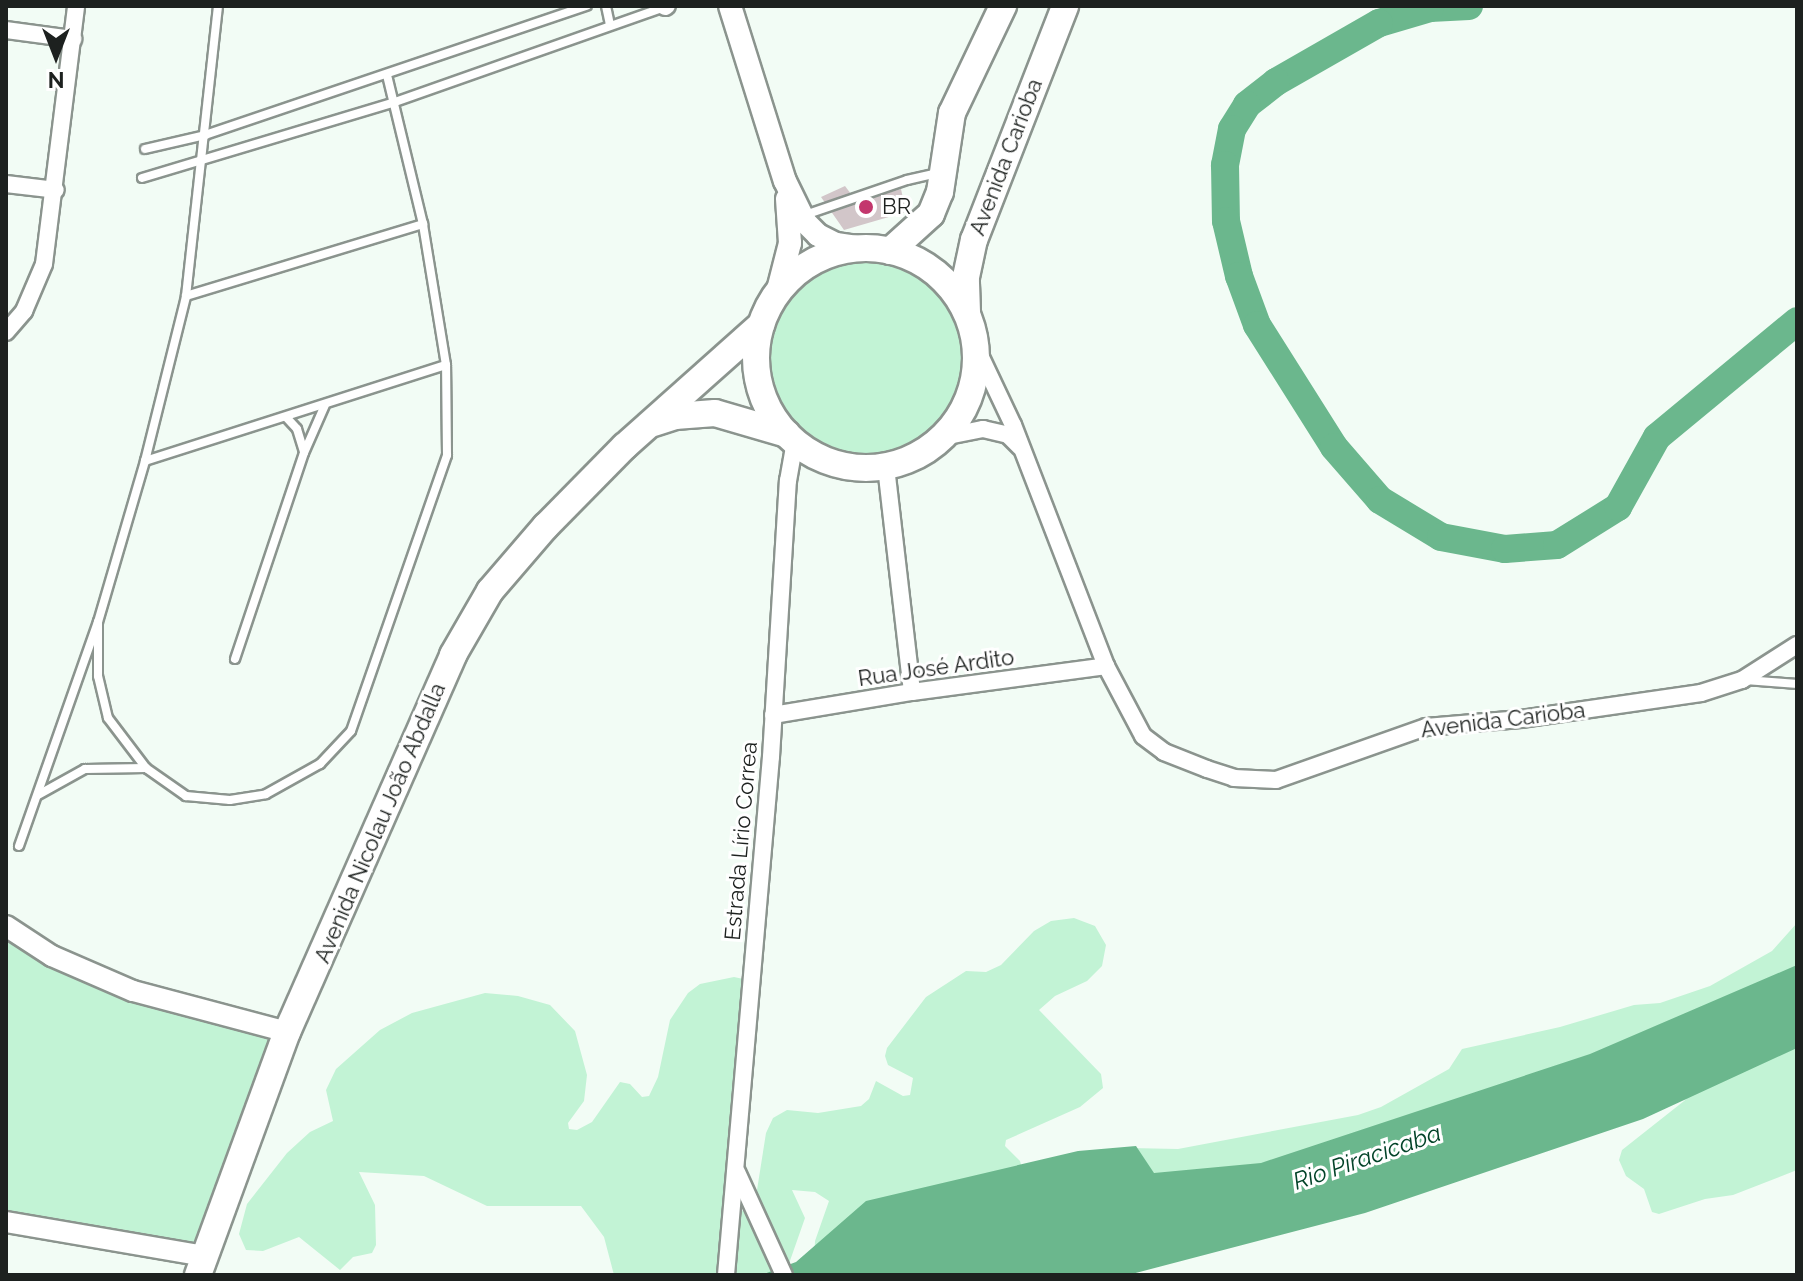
<!DOCTYPE html>
<meta charset="utf-8">
<style>
body{margin:0}
#map{position:relative;width:1803px;height:1281px;overflow:hidden;background:#f2fcf5;font-family:Raleway,sans-serif}
div>[style]{position:absolute}
[style*='--x']{left:calc(var(--x)*1px);top:calc(var(--y)*1px);width:calc(var(--w)*1px);rotate:calc(var(--a)*1deg)}
.green>*{inset:0;background:#c2f3d5}
.round{border-radius:50%}
.water>*{inset:0;background:#6bb78d}
.river>*{height:28px;margin:-14px;padding:0 14px;transform-origin:14px;border-radius:14px;background:#6bb78d}
.building>*{inset:0;background:#d2c6c9}
.roads{filter:drop-shadow(2px 0 #8b948e) drop-shadow(-2px 0 #8b948e) drop-shadow(0 2px #8b948e) drop-shadow(0 -2px #8b948e)}
.service>*{height:8px;margin:-4px;padding:0 4px;transform-origin:4px;border-radius:4px;background:#fff}
.minor>*{height:16px;margin:-8px;padding:0 8px;transform-origin:8px;border-radius:8px;background:#fff}
.tertiary>*{height:20px;margin:-10px;padding:0 10px;transform-origin:10px;border-radius:10px;background:#fff}
.secondary>*{height:22px;margin:-11px;padding:0 11px;transform-origin:11px;border-radius:11px;background:#fff}
.primary>*{height:26px;margin:-13px;padding:0 13px;transform-origin:13px;border-radius:13px;background:#fff}
.primary>.ring{margin:-13px;padding:0;box-sizing:content-box;background:none;border:26px solid #fff;border-radius:50%}
.dots>*{width:22px;height:22px;translate:-50% -50%;box-sizing:border-box;border:4px solid #fff;border-radius:50%}
span{translate:-50% -50%;white-space:nowrap;text-align:center;line-height:1.15;-webkit-text-stroke:6px #fff;paint-order:stroke}
.street-label{font-size:22px;color:#1d211f}
.poi-label{font-size:22px;color:#1d211f}
.left{translate:0 -50%;text-align:left}
.water-label{font-size:24px;color:#024328;font-style:italic}
.frame{position:absolute;inset:0;border:8px solid #1d211f;pointer-events:none}
.north{position:absolute;left:16px;top:16px;width:80px;height:80px;-webkit-text-stroke:6px #fff;paint-order:stroke;rotate:180deg;font-size:22px;font-weight:700;line-height:32px;text-align:center;color:#1d211f}
.north::after{content:'';display:block;margin:auto;width:28px;height:36px;background:#1d211f;clip-path:polygon(50% 0,100% 100%,50% 72%,0 100%)}
</style>
<div id="map">
<div class="green">
<div class="round" style="left:770px;top:262px;width:192px;height:192px"></div>
<div style="clip-path:polygon(1074px 918px,1095px 926px,1106px 945px,1102px 966px,1087px 981px,1055px 996px,1039px 1010px,1101px 1074px,1103px 1088px,1080px 1107px,1006px 1140px,1005px 1146px,1020px 1161px,1023px 1172px,814px 1261px,815px 1241px,829px 1201px,815px 1192px,792px 1190px,805px 1218px,785px 1275px,736px 1275px,732px 1265px,727px 1275px,614px 1275px,604px 1237px,581px 1206px,487px 1206px,424px 1176px,359px 1172px,375px 1205px,376px 1245px,372px 1253px,353px 1257px,340px 1270px,299px 1237px,263px 1251px,246px 1250px,239px 1234px,247px 1204px,287px 1153px,310px 1132px,333px 1121px,326px 1090px,336px 1069px,380px 1030px,412px 1013px,485px 993px,518px 996px,550px 1005px,575px 1031px,587px 1075px,584px 1101px,568px 1123px,569px 1129px,577px 1130px,592px 1122px,620px 1082px,630px 1084px,642px 1097px,649px 1096px,658px 1077px,670px 1020px,688px 993px,700px 984px,734px 977px,748px 980px,756px 1030px,747px 1100px,724px 1188px,727px 1201px,743px 1211px,757px 1190px,766px 1133px,773px 1118px,787px 1110px,818px 1113px,861px 1106px,869px 1099px,876px 1081px,903px 1096px,910px 1095px,913px 1078px,888px 1065px,885px 1056px,887px 1048px,926px 997px,966px 971px,986px 972px,1001px 965px,1034px 931px,1051px 921px)"></div>
<div style="clip-path:polygon(1797px 923px,1797px 972px,1363px 1150px,1166px 1181px,1058px 1160px,1130px 1148px,1178px 1149px,1358px 1115px,1381px 1107px,1449px 1069px,1462px 1049px,1560px 1027px,1634px 1005px,1660px 1003px,1710px 986px,1772px 951px)"></div>
<div style="clip-path:polygon(6px 926px,52px 957px,276px 1038px,204px 1256px,6px 1225px)"></div>
<div style="clip-path:polygon(1797px 1026px,1797px 1170px,1733px 1195px,1705px 1199px,1659px 1214px,1652px 1212px,1644px 1189px,1626px 1176px,1619px 1160px,1622px 1150px,1684px 1101px,1712px 1073px)"></div>
</div>
<div class="water">
<div style="clip-path:polygon(1797px 965px,1797px 1048px,1643px 1119px,1365px 1213px,1128px 1275px,761px 1275px,796px 1262px,866px 1201px,1078px 1151px,1136px 1146px,1154px 1173px,1261px 1163px,1590px 1054px)"></div>
</div>
<div class="river">
<div style="--x:1469;--y:6;--w:39;--a:177"></div>
<div style="--x:1430;--y:8;--w:53;--a:163.6"></div>
<div style="--x:1379;--y:23;--w:119;--a:150.2"></div>
<div style="--x:1276;--y:82;--w:37;--a:142"></div>
<div style="--x:1247;--y:105;--w:28;--a:122"></div>
<div style="--x:1232;--y:129;--w:37;--a:101"></div>
<div style="--x:1225;--y:165;--w:56;--a:89"></div>
<div style="--x:1226;--y:221;--w:57;--a:76.7"></div>
<div style="--x:1239;--y:276;--w:52;--a:69.8"></div>
<div style="--x:1257;--y:325;--w:144;--a:57.7"></div>
<div style="--x:1334;--y:447;--w:70;--a:49"></div>
<div style="--x:1380;--y:500;--w:71;--a:31.2"></div>
<div style="--x:1441;--y:537;--w:65;--a:10.6"></div>
<div style="--x:1505;--y:549;--w:52;--a:-4.4"></div>
<div style="--x:1557;--y:545;--w:72;--a:-31.9"></div>
<div style="--x:1618;--y:507;--w:80;--a:-60.9"></div>
<div style="--x:1657;--y:437;--w:182;--a:-39.6"></div>
</div>
<div class="building">
<div style="clip-path:polygon(845px 186px,857px 202px,901px 189px,906px 212px,844px 230px,821px 197px)"></div>
</div>
<div class="roads">
<div class="service">
<div style="--x:606;--y:6;--w:19;--a:78"></div>
<div style="--x:145;--y:149;--w:62;--a:-13.1"></div>
<div style="--x:205;--y:135;--w:403;--a:-18.7"></div>
<div style="--x:142;--y:178;--w:264;--a:-16.7"></div>
<div style="--x:395;--y:102;--w:286;--a:-19.4"></div>
<div style="--x:802;--y:216;--w:111;--a:-18.9"></div>
<div style="--x:907;--y:180;--w:32;--a:-13"></div>
<div style="--x:186;--y:296;--w:248;--a:-16.9"></div>
<div style="--x:286;--y:417;--w:16;--a:47"></div>
<div style="--x:297;--y:429;--w:24;--a:73"></div>
<div style="--x:145;--y:461;--w:316;--a:-17.7"></div>
<div style="--x:98;--y:622;--w:54;--a:90"></div>
<div style="--x:98;--y:676;--w:43;--a:76.6"></div>
<div style="--x:108;--y:718;--w:63;--a:52.8"></div>
<div style="--x:146;--y:768;--w:49;--a:35"></div>
<div style="--x:186;--y:796;--w:44;--a:5.2"></div>
<div style="--x:230;--y:800;--w:36;--a:-9"></div>
<div style="--x:266;--y:794;--w:62;--a:-29.1"></div>
<div style="--x:320;--y:764;--w:45;--a:-46.8"></div>
<div style="--x:351;--y:731;--w:292;--a:-70.8"></div>
<div style="--x:447;--y:455;--w:90;--a:-90.6"></div>
<div style="--x:446;--y:365;--w:143;--a:-99.3"></div>
<div style="--x:423;--y:224;--w:153;--a:-103.6"></div>
<div style="--x:235;--y:659;--w:217;--a:-71.5"></div>
<div style="--x:304;--y:453;--w:52;--a:-66.4"></div>
<div style="--x:1746;--y:680;--w:51;--a:4.5"></div>
<div style="--x:38;--y:795;--w:54;--a:-29"></div>
<div style="--x:85;--y:769;--w:61;--a:-0.9"></div>
<div style="--x:19;--y:846;--w:238;--a:-70.6"></div>
<div style="--x:98;--y:622;--w:168;--a:-73.7"></div>
<div style="--x:145;--y:461;--w:170;--a:-76"></div>
<div style="--x:186;--y:296;--w:292;--a:-83.7"></div>
</div>
<div class="minor">
<div style="--x:665;--y:7;--w:2;--a:-27"></div>
<div style="--x:6;--y:30;--w:68;--a:7.7"></div>
<div style="--x:6;--y:184;--w:50;--a:6.8"></div>
<div style="--x:6;--y:332;--w:28;--a:-49"></div>
<div style="--x:24;--y:311;--w:51;--a:-66.9"></div>
<div style="--x:44;--y:264;--w:260;--a:-82.9"></div>
<div style="--x:977;--y:349;--w:84;--a:64.7"></div>
<div style="--x:1013;--y:425;--w:258;--a:68.9"></div>
<div style="--x:1106;--y:666;--w:79;--a:62.1"></div>
<div style="--x:1143;--y:736;--w:26;--a:37"></div>
<div style="--x:1164;--y:752;--w:46;--a:21.6"></div>
<div style="--x:1207;--y:769;--w:28;--a:18"></div>
<div style="--x:1234;--y:778;--w:42;--a:2.7"></div>
<div style="--x:1276;--y:780;--w:159;--a:-19.5"></div>
<div style="--x:1426;--y:727;--w:95;--a:-4.8"></div>
<div style="--x:1521;--y:719;--w:182;--a:-8.2"></div>
<div style="--x:1701;--y:693;--w:43;--a:-17.6"></div>
<div style="--x:1742;--y:680;--w:65;--a:-32.5"></div>
<div style="--x:943;--y:437;--w:41;--a:-11.3"></div>
<div style="--x:983;--y:429;--w:26;--a:13"></div>
<div style="--x:1008;--y:435;--w:17;--a:45"></div>
<div style="--x:886;--y:467;--w:226;--a:83.4"></div>
<div style="--x:773;--y:715;--w:141;--a:-9.4"></div>
<div style="--x:912;--y:692;--w:196;--a:-7.6"></div>
<div style="--x:737;--y:1172;--w:113;--a:65.5"></div>
<div style="--x:726;--y:1275;--w:520;--a:-85.04"></div>
<div style="--x:771;--y:757;--w:277;--a:-86.5"></div>
<div style="--x:788;--y:481;--w:40;--a:-80"></div>
</div>
<div class="tertiary">
<div style="--x:6;--y:926;--w:55;--a:33.1"></div>
<div style="--x:52;--y:956;--w:88;--a:23.4"></div>
<div style="--x:133;--y:991;--w:159;--a:14.9"></div>
<div style="--x:6;--y:1222;--w:201;--a:9.7"></div>
</div>
<div class="secondary">
<div style="--x:730;--y:6;--w:183;--a:72.6"></div>
<div style="--x:785;--y:181;--w:46;--a:64"></div>
<div style="--x:805;--y:222;--w:18;--a:45"></div>
<div style="--x:818;--y:235;--w:20;--a:27"></div>
<div style="--x:836;--y:244;--w:28;--a:8"></div>
<div style="--x:777;--y:294;--w:53;--a:-75.7"></div>
<div style="--x:790;--y:243;--w:44;--a:-93.9"></div>
</div>
<div class="primary">
<div class="ring" style="left:756px;top:248px;width:194px;height:194px"></div>
<div style="--x:890;--y:251;--w:55;--a:-42.1"></div>
<div style="--x:931;--y:214;--w:24;--a:-68"></div>
<div style="--x:940;--y:192;--w:80;--a:-81.4"></div>
<div style="--x:952;--y:113;--w:119;--a:-64.5"></div>
<div style="--x:967;--y:312;--w:35;--a:-92"></div>
<div style="--x:966;--y:277;--w:38;--a:-78"></div>
<div style="--x:974;--y:240;--w:251;--a:-68.7"></div>
<div style="--x:654;--y:423;--w:22;--a:-18"></div>
<div style="--x:675;--y:416;--w:40;--a:-4.3"></div>
<div style="--x:715;--y:413;--w:75;--a:16.3"></div>
<div style="--x:198;--y:1275;--w:259;--a:-69.9"></div>
<div style="--x:287;--y:1032;--w:412;--a:-66.2"></div>
<div style="--x:453;--y:655;--w:74;--a:-60"></div>
<div style="--x:490;--y:591;--w:86;--a:-49.3"></div>
<div style="--x:546;--y:526;--w:112;--a:-45.4"></div>
<div style="--x:625;--y:446;--w:182;--a:-41.7"></div>
</div>
</div>
<div class="dots">
<div style="left:866px;top:207px;background:#c3376d"></div>
</div>
<div class="street-label">
<span style="left:1006px;top:157px;rotate:-69deg">Avenida Carioba</span>
<span style="left:936px;top:668px;rotate:-8deg">Rua José Ardito</span>
<span style="left:1503px;top:720px;rotate:-7deg">Avenida Carioba</span>
<span style="left:380px;top:823px;rotate:-67deg">Avenida Nicolau João Abdalla</span>
<span style="left:741px;top:841px;rotate:-85deg">Estrada Lírio Correa</span>
</div>
<div class="poi-label">
<span class="left" style="left:882px;top:207px">BR</span>
</div>
<div class="water-label">
<span style="left:1367px;top:1157px;rotate:-19deg">Rio Piracicaba</span>
</div>
<div class="frame"></div>
<div class="north">N</div>
</div>
